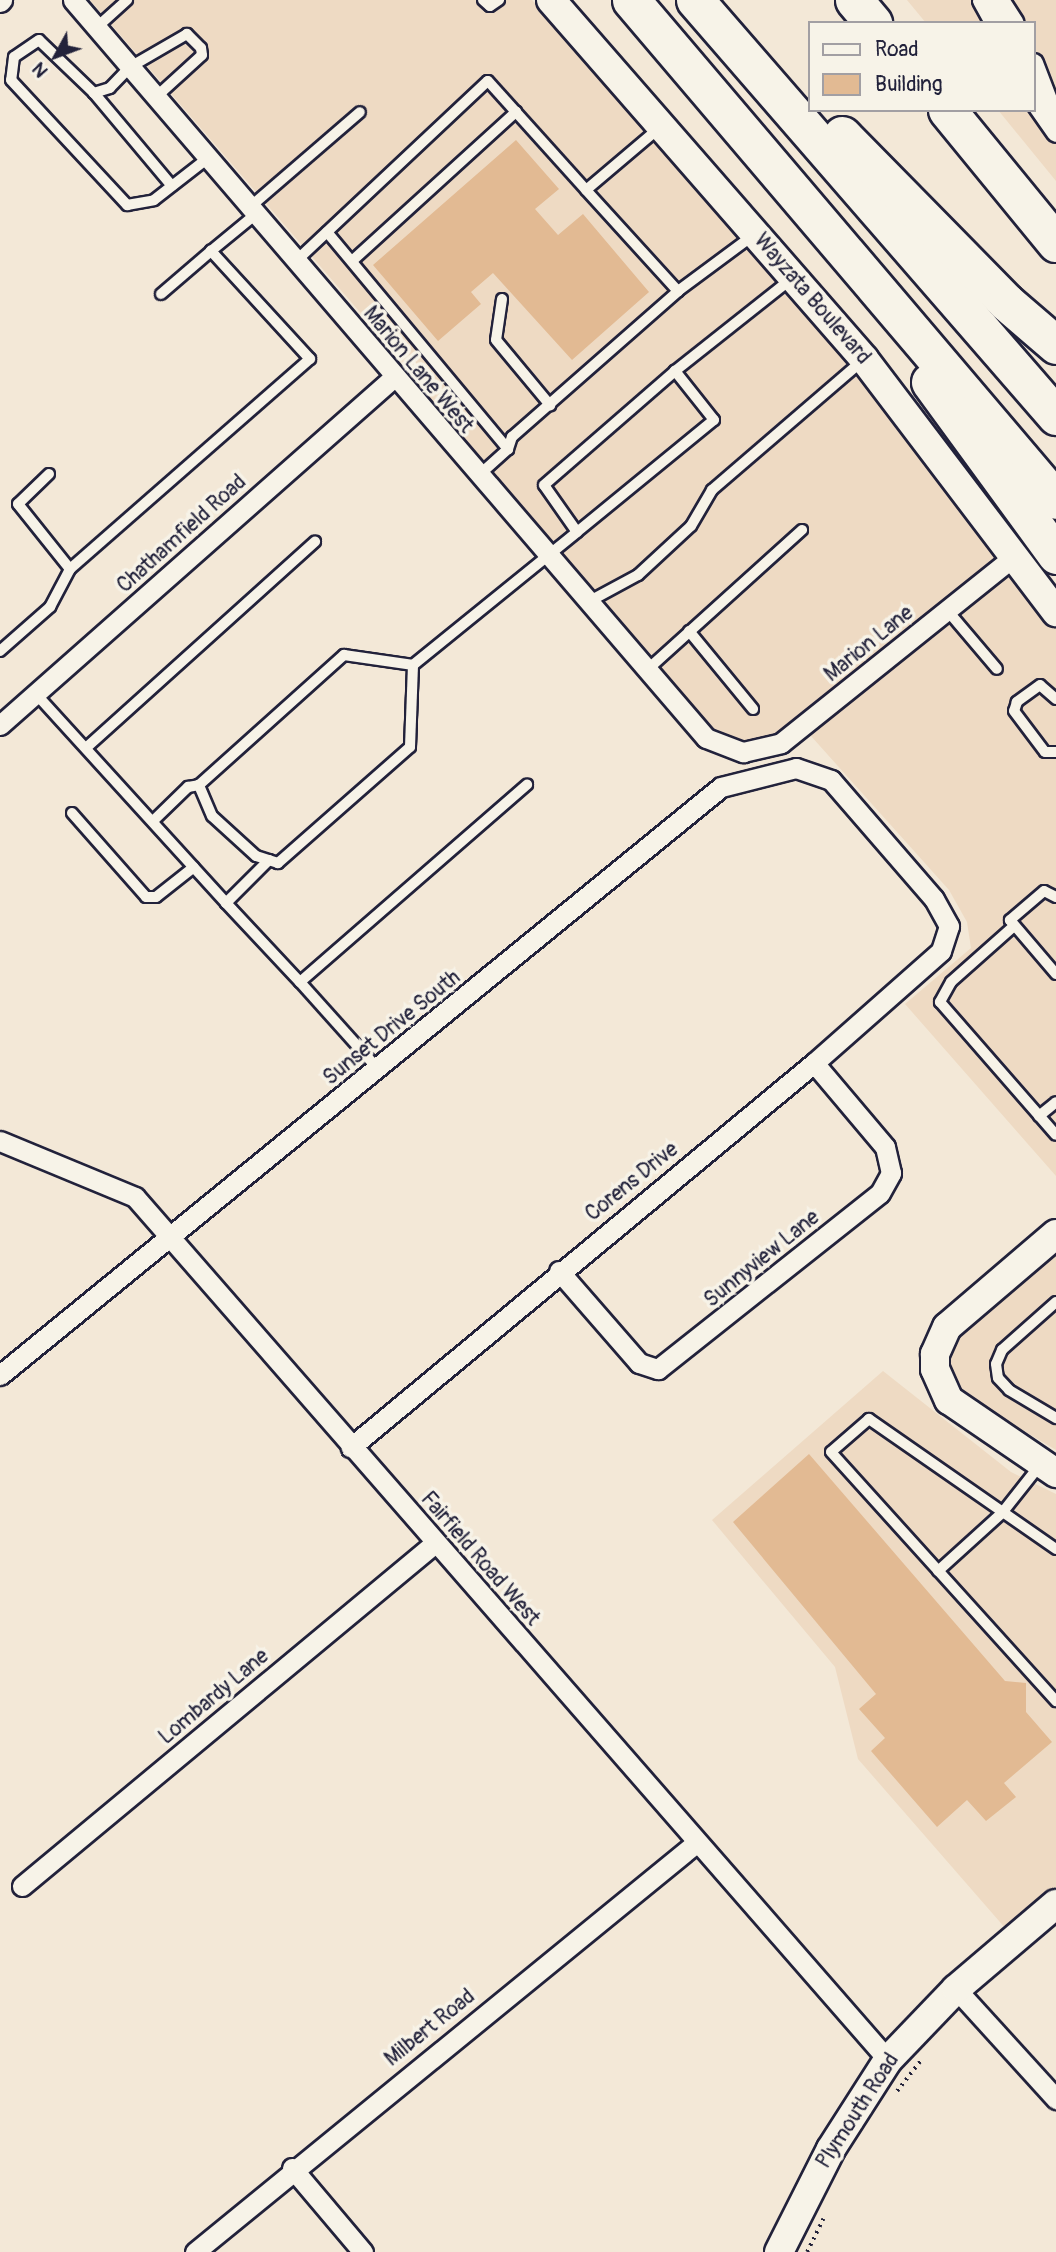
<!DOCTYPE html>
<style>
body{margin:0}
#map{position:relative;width:1056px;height:2252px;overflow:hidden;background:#f3e8d7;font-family:Pangolin,sans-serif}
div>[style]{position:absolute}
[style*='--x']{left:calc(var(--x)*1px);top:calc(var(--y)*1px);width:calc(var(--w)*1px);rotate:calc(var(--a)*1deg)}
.built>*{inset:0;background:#eedac3}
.building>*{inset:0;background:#e2ba93}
.path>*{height:3.5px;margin-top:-1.75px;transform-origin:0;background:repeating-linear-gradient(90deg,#22223b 0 2px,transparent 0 7px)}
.roads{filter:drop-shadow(2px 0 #22223b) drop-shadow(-2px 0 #22223b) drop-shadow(0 2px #22223b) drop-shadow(0 -2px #22223b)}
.lane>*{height:10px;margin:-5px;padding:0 5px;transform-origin:5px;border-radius:5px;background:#f7f3e8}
.street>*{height:19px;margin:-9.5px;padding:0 9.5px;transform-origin:9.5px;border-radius:9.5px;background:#f7f3e8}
.secondary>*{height:28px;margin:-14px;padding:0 14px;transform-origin:14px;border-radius:14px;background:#f7f3e8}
.highway>*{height:37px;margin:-18.5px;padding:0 18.5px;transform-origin:18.5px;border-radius:18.5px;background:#f7f3e8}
span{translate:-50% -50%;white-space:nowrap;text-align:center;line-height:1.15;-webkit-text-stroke:7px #f7f3e8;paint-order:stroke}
.street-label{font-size:21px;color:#22223b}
.legend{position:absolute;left:808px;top:21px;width:228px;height:91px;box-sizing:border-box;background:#f7f3e8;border:2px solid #a29fa3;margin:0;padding:9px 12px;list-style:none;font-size:21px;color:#22223b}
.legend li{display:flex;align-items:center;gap:14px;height:35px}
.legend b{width:35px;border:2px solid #a29fa3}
.north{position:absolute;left:21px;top:21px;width:70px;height:70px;-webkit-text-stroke:5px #f7f3e8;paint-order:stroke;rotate:229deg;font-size:19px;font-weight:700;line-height:28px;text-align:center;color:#22223b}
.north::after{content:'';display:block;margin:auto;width:24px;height:32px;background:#22223b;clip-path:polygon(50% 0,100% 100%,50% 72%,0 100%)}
</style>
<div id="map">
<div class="built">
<div style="clip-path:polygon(90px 0,532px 0,890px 409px,997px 558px,744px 766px,414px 386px,403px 362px)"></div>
<div style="clip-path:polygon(907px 0,1056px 0,1056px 181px,998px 110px,1033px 110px,1033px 23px,926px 23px)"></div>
<div style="clip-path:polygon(1016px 555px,1056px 612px,1056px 1176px,905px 1004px,971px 948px,967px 922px,949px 890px,802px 726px)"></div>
<div style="clip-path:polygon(1056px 1244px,1056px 1450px,963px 1395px,935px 1355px)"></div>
<div style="clip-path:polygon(883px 1371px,1011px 1472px,1056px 1494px,1056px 1887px,1006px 1929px,858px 1759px,835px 1667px,712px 1520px)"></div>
</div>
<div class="building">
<div style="clip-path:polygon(516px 140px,559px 189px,535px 209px,558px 235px,583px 214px,649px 292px,572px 360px,493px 273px,471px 292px,481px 304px,438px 341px,373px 265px)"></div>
<div style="clip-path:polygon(809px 1454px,1005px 1681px,1026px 1683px,1026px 1712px,1052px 1742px,1004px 1783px,1016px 1797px,986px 1821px,967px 1800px,937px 1827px,871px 1751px,885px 1738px,859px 1709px,876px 1694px,733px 1522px)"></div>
</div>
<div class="path">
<div style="--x:897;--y:2091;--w:41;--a:-52"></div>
<div style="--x:807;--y:2252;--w:37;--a:-64"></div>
</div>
<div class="roads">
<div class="lane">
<div style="--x:483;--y:0;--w:9;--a:41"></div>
<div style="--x:490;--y:6;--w:11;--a:-34"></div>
<div style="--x:96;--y:28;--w:42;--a:-42.1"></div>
<div style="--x:94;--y:93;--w:121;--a:50"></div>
<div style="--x:156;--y:97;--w:62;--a:-42.4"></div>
<div style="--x:202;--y:55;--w:7;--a:-98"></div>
<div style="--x:201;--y:48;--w:20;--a:-135"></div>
<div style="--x:187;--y:34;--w:66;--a:149.9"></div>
<div style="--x:130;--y:67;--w:29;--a:134"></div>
<div style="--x:110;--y:88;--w:17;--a:163"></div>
<div style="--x:94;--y:93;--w:76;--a:-136.1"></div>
<div style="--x:39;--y:40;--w:30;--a:146"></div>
<div style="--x:14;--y:57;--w:23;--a:97"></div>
<div style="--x:11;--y:80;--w:171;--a:47.1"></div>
<div style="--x:127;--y:205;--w:27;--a:-10"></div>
<div style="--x:154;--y:200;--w:68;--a:-37.9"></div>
<div style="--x:658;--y:129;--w:94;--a:139.7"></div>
<div style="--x:586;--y:190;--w:137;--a:47.7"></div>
<div style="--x:250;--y:207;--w:145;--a:-40.8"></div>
<div style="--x:327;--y:232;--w:283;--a:50.2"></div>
<div style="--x:296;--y:261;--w:263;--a:-43.2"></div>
<div style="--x:488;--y:81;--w:147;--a:48"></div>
<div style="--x:352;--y:261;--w:222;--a:-42.3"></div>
<div style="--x:161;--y:294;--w:66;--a:-40.7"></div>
<div style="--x:502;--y:299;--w:41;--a:98.3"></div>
<div style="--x:496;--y:340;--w:85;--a:50.3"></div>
<div style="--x:49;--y:474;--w:43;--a:135.9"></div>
<div style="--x:18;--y:504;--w:83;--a:51.3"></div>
<div style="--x:478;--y:476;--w:40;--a:-42"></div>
<div style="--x:508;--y:449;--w:13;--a:-72"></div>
<div style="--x:512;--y:437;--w:221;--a:-41.3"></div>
<div style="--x:678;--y:291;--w:92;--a:-36.6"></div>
<div style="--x:577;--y:532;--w:177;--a:-39.3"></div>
<div style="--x:714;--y:420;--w:63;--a:-128.5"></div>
<div style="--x:588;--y:602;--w:57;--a:-28.4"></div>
<div style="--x:638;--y:575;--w:72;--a:-42.8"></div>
<div style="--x:691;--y:526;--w:42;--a:-59.7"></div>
<div style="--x:712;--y:490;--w:198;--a:-40.7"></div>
<div style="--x:947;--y:610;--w:77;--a:49.7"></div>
<div style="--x:689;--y:631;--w:101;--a:50.6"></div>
<div style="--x:0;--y:651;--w:67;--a:-41.3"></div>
<div style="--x:50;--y:607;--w:43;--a:-62.2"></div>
<div style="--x:70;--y:569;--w:319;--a:-41.2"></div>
<div style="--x:310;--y:359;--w:147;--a:-132.5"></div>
<div style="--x:211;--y:251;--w:58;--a:-39.4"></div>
<div style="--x:413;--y:665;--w:82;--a:92.1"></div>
<div style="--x:410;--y:747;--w:176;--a:138.7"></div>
<div style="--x:278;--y:863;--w:23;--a:-162"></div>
<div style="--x:256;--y:856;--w:59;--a:-137.7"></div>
<div style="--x:212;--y:816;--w:34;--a:-113"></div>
<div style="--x:199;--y:785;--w:195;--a:-41.9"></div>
<div style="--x:344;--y:655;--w:70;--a:8.2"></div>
<div style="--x:413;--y:665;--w:211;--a:-39"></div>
<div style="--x:577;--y:532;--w:57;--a:-125.1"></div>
<div style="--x:544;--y:485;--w:174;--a:-41"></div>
<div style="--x:675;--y:371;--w:147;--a:-38.4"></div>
<div style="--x:647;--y:670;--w:209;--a:-42.1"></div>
<div style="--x:36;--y:694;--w:282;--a:47.7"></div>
<div style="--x:1056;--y:699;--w:21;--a:-139"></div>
<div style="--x:1040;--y:685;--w:29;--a:144"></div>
<div style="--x:1017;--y:702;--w:9;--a:108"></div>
<div style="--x:1014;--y:711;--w:51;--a:52.9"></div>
<div style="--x:1045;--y:752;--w:11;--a:0"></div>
<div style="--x:87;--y:747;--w:307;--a:-42"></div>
<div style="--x:72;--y:813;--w:112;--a:48.6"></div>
<div style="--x:146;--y:897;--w:10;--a:0"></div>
<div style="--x:156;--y:897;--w:48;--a:-38.3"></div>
<div style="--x:153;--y:821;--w:49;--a:-44.2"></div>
<div style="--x:188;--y:787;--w:11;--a:-10"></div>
<div style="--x:269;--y:860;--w:61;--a:135"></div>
<div style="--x:226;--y:903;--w:108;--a:46.9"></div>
<div style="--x:300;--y:982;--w:301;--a:-41"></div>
<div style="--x:1056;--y:897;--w:13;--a:-153"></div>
<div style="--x:1044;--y:891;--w:45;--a:139.5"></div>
<div style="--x:1010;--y:920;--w:71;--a:49.6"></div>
<div style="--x:1014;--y:926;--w:84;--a:138.4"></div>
<div style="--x:951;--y:982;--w:23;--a:119"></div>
<div style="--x:940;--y:1002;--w:176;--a:48.9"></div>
<div style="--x:300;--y:982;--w:117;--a:48.1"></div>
<div style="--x:1039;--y:1116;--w:22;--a:-39"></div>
<div style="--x:1056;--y:1302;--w:72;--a:138.4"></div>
<div style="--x:1002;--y:1350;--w:15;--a:113"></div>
<div style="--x:996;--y:1364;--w:14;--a:82"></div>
<div style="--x:998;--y:1378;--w:16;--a:47"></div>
<div style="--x:1009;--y:1390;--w:55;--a:30.8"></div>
<div style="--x:1056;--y:1549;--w:228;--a:-145.2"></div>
<div style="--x:869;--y:1419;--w:50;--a:139"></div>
<div style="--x:831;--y:1452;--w:336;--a:47.9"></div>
<div style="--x:938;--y:1571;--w:86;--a:-42.2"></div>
<div style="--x:1002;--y:1513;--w:61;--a:-51.6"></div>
</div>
<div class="street">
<div style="--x:73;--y:0;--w:972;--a:49.38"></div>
<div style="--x:706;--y:738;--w:40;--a:21"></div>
<div style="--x:743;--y:752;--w:39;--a:-13"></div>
<div style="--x:781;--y:743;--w:301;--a:-38.7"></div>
<div style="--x:982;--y:0;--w:26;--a:61"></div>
<div style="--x:999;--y:0;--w:27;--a:57"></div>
<div style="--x:0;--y:2;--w:3;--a:-45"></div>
<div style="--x:1033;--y:63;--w:64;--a:69"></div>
<div style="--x:1033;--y:99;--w:40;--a:55.1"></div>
<div style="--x:0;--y:725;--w:526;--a:-41.45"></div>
<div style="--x:0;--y:1141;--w:146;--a:22.5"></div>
<div style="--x:135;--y:1197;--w:1145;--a:48.89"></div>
<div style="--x:559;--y:1271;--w:122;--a:49"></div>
<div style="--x:639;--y:1363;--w:20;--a:18"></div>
<div style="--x:658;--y:1369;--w:283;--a:-38.4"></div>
<div style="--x:880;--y:1193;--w:23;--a:-61"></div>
<div style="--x:891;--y:1173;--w:27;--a:-103"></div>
<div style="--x:885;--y:1147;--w:110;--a:-130.2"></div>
<div style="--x:0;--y:1375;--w:930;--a:-39.2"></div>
<div style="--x:721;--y:787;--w:77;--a:-14.2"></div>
<div style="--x:796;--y:768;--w:37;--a:19"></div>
<div style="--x:831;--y:780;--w:157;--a:49.1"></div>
<div style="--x:934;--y:899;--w:31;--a:61"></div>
<div style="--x:949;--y:926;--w:26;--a:108"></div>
<div style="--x:941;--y:951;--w:169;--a:138.6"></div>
<div style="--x:814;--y:1063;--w:602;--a:140.33"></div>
<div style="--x:22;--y:1886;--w:537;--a:-39.71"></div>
<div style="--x:956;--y:1989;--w:149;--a:47.7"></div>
<div style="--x:292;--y:2168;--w:110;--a:49.8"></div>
<div style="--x:195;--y:2252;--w:647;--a:-39.23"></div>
</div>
<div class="secondary">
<div style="--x:551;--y:0;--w:476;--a:48.9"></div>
<div style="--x:864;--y:359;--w:318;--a:52.8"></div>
<div style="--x:1056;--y:1234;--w:143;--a:139.5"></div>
<div style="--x:947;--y:1327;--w:30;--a:114"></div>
<div style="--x:935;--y:1354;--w:15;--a:90"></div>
<div style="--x:935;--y:1369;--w:34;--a:66"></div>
<div style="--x:949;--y:1400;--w:130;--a:34.3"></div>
<div style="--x:779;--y:2252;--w:115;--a:-63.2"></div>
<div style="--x:831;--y:2149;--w:106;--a:-57.4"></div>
<div style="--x:888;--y:2060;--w:98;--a:-46.2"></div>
<div style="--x:956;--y:1989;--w:131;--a:-40.4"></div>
</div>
<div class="highway">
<div style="--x:631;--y:0;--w:656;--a:49.64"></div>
<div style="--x:695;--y:0;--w:551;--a:49.05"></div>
<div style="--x:854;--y:0;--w:30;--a:50"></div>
<div style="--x:947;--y:110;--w:172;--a:50.7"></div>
<div style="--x:842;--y:135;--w:234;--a:45.5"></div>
<div style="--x:1006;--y:302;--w:66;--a:40.7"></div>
<div style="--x:930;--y:382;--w:214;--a:53.9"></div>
</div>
</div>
<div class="street-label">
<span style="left:812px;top:299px;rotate:49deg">Wayzata Boulevard</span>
<span style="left:418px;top:370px;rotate:50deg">Marion Lane West</span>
<span style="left:182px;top:534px;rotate:-42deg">Chathamfield Road</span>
<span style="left:869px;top:644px;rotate:-39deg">Marion Lane</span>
<span style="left:392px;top:1028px;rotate:-39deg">Sunset Drive South</span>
<span style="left:632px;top:1182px;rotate:-39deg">Corens Drive</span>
<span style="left:762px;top:1259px;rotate:-39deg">Sunnyview Lane</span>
<span style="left:480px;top:1559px;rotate:49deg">Fairfield Road West</span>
<span style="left:214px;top:1697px;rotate:-40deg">Lombardy Lane</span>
<span style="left:430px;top:2028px;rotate:-39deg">Milbert Road</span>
<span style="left:858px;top:2111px;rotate:-57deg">Plymouth Road</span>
</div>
<ul class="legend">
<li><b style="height:9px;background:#f7f3e8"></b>Road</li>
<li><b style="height:19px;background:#e2ba93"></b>Building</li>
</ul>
<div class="north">N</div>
</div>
